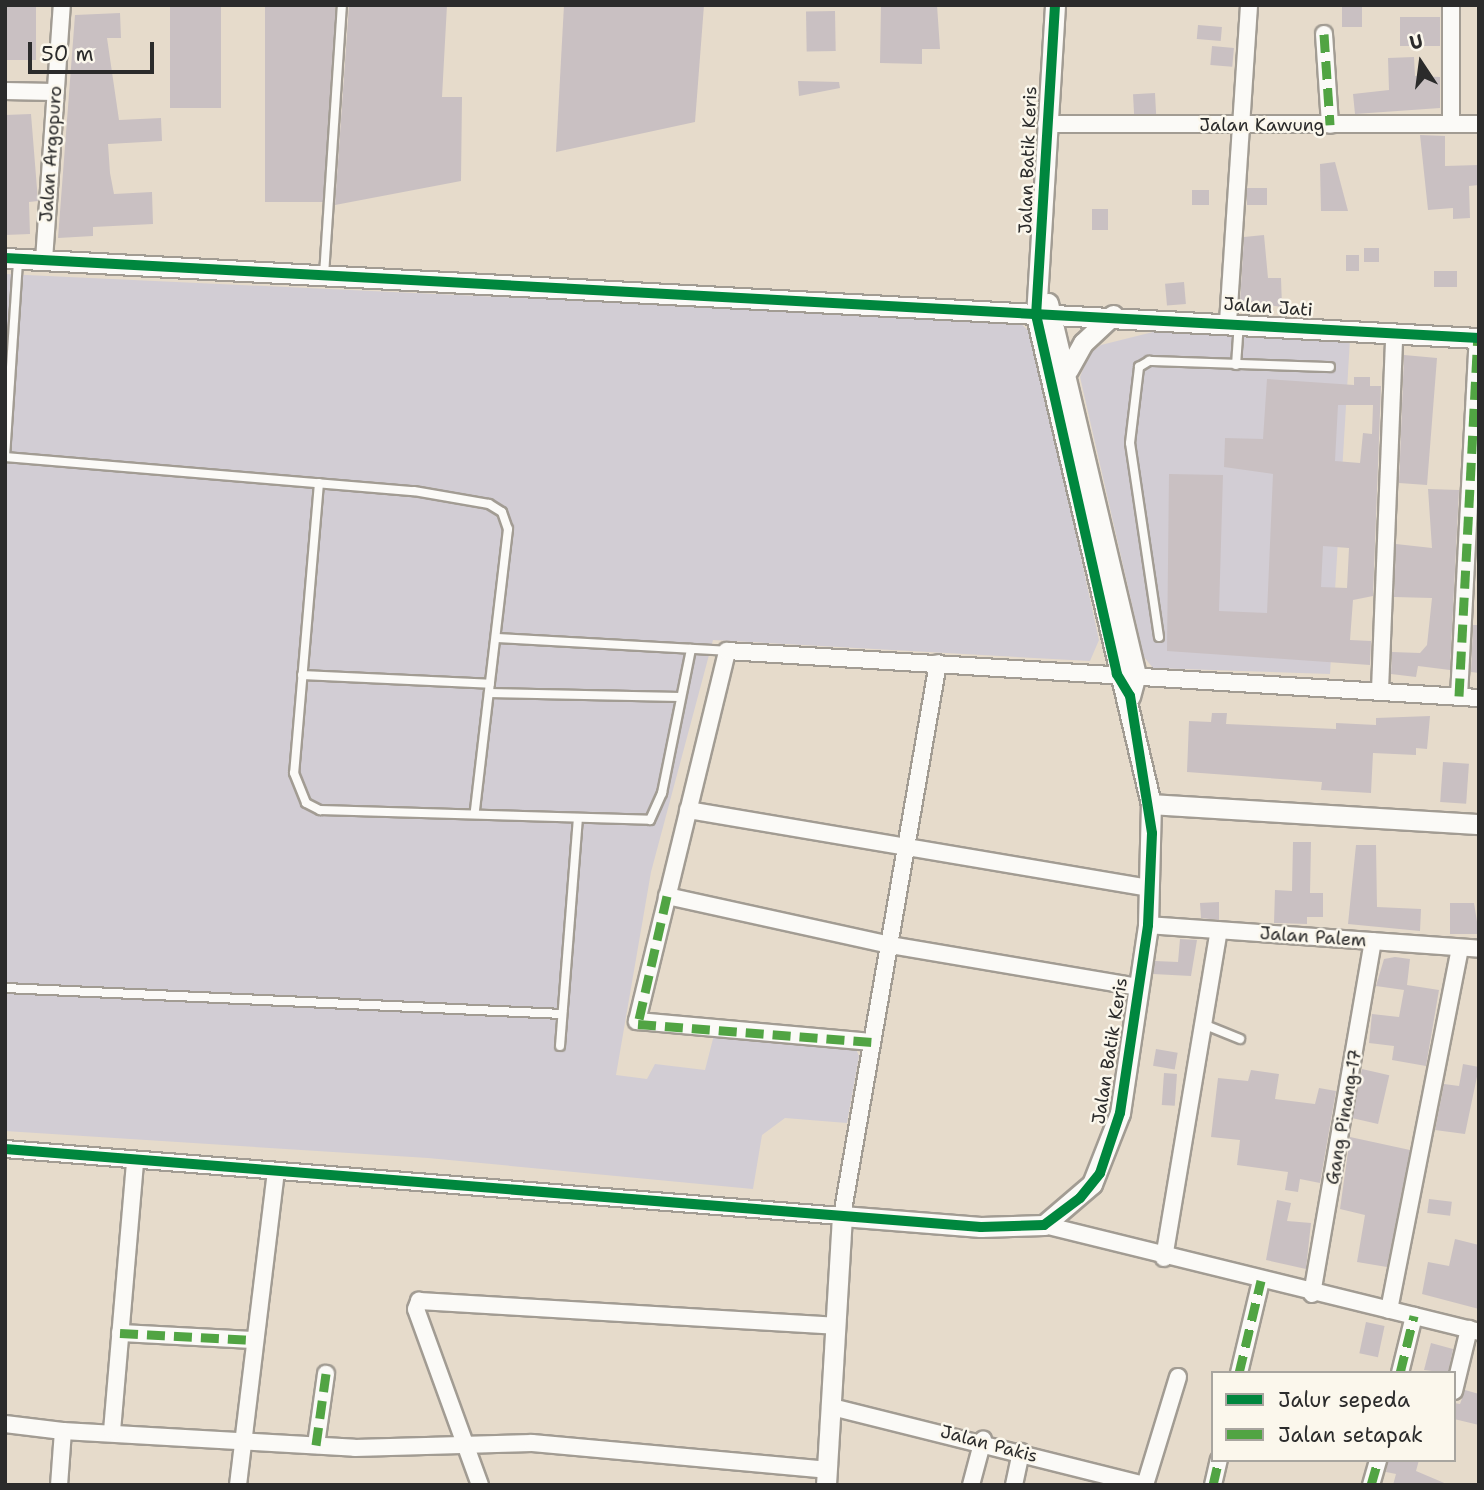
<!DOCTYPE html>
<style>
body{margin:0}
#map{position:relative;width:1484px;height:1490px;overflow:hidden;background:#e6dbcb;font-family:"Shantell Sans",sans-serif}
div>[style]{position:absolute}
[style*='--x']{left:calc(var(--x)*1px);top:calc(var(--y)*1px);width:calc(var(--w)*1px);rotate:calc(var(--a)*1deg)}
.industrial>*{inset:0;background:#d2cdd4}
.building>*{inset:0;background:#c9c0c2;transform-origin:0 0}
.roads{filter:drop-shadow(2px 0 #a29c93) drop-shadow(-2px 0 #a29c93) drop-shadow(0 2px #a29c93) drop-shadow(0 -2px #a29c93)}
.service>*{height:8px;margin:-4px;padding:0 4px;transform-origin:4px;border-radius:4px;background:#fbfaf7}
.minor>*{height:16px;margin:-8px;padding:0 8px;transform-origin:8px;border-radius:8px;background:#fbfaf7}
.tertiary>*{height:19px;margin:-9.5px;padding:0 9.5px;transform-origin:9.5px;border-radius:9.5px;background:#fbfaf7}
.quiet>*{height:9px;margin-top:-4.5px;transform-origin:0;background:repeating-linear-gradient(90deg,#51a443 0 18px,transparent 0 27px)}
.cycleway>*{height:10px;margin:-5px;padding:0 5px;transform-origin:5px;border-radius:5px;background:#00873e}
span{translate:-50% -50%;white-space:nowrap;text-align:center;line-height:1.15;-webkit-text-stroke:5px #fbf7ec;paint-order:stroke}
.street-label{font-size:18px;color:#2b2b2b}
.frame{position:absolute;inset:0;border:7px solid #2b2b2b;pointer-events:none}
.legend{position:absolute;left:1211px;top:1371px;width:245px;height:91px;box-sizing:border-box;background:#fbf7ec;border:2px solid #a8a59f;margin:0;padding:9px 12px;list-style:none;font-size:21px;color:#2b2b2b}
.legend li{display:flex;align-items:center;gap:14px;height:35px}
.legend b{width:35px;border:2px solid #a8a59f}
.north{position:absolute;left:1386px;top:28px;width:70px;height:70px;-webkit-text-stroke:5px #fbf7ec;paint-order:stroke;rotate:347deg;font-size:19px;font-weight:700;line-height:28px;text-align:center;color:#2b2b2b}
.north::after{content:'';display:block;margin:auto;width:24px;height:32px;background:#2b2b2b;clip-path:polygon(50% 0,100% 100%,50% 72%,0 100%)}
.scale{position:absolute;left:28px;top:42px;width:126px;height:32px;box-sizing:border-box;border:4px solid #2b2b2b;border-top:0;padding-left:9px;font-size:21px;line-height:24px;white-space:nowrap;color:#2b2b2b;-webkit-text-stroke:5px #fbf7ec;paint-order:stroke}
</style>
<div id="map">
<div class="industrial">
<div style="clip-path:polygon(5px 274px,1018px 321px,1032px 334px,1099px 640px,1090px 661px,713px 640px,651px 872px,616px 1075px,647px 1079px,655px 1064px,705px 1070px,715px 1031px,853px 1042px,859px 1056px,847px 1123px,785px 1118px,762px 1135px,753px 1189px,428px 1158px,5px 1131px)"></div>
<div style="clip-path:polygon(1153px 332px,1350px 339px,1330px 674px,1153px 668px,1144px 657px,1080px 377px,1089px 354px,1101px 345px)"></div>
</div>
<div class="building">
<div style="left:5px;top:5px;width:31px;height:55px"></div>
<div style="left:170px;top:5px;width:51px;height:103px"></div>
<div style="left:265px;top:5px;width:70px;height:197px"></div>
<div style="clip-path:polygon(349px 5px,447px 5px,442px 97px,462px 97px,461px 181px,335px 205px)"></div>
<div style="clip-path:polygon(564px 5px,704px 5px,695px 122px,556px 152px)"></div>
<div style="clip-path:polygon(881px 5px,937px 5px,940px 49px,922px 49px,922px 64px,880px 63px)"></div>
<div style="left:1342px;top:5px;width:20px;height:22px"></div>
<div style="left:835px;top:11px;width:40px;height:29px;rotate:89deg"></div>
<div style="clip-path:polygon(120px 13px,121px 38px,107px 38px,119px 120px,161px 118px,162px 141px,108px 144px,110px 173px,114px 194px,152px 192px,153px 224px,93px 227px,93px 236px,58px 238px,75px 15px)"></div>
<div style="left:1440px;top:17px;width:29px;height:40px;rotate:90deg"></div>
<div style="left:1198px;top:25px;width:24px;height:14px;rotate:5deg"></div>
<div style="left:1212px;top:46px;width:22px;height:19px;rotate:5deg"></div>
<div style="clip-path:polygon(1414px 57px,1415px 76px,1440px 77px,1440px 108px,1355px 114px,1353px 94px,1389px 90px,1388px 58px)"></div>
<div style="clip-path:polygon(798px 81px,839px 82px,840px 88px,799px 96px)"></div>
<div style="left:1155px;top:93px;width:21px;height:22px;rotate:87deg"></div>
<div style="clip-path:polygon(31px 114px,38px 201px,29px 202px,30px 234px,5px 235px,5px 115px)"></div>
<div style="clip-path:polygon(1420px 135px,1445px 136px,1445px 166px,1479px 165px,1479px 185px,1469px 186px,1470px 218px,1453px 219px,1453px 208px,1428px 210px)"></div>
<div style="clip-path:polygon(1335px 162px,1348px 211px,1321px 211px,1320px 164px)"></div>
<div style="left:1247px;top:188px;width:20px;height:17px"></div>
<div style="left:1209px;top:190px;width:15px;height:17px;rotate:90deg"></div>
<div style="left:1092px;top:209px;width:16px;height:21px"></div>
<div style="clip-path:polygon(1264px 235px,1268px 278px,1281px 278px,1282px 307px,1240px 301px,1244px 237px)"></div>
<div style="left:1364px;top:248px;width:15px;height:14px"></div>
<div style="left:1346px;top:255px;width:13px;height:16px"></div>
<div style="left:1434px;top:271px;width:23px;height:16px"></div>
<div style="left:1184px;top:282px;width:22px;height:19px;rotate:85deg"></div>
<div style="clip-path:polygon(1404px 355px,1437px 358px,1427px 485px,1399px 483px)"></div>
<div style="clip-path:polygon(evenodd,1354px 377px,1370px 377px,1370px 386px,1381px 386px,1373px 596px,1353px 600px,1350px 640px,1371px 641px,1370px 665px,1167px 651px,1169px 474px,1223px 475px,1219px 611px,1267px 613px,1273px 474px,1224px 467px,1225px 438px,1263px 439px,1267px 379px,1354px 385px,1354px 377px,1338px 405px,1373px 405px,1372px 434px,1363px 433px,1360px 463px,1335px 461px,1338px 405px,1354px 377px,1323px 546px,1349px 548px,1347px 588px,1321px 587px,1323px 546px)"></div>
<div style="clip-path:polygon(1428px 489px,1459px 490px,1450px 670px,1418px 666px,1416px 677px,1391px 674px,1392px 652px,1420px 653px,1427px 645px,1432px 598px,1394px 597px,1396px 544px,1432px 548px)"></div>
<div style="clip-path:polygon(1473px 625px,1479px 625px,1479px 673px,1471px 672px)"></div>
<div style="clip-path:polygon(1212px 713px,1227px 713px,1226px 724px,1336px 729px,1336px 723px,1376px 725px,1376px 718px,1430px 716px,1427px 749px,1416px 748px,1416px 755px,1373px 753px,1371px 793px,1321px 790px,1322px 782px,1187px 772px,1189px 721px,1211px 722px)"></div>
<div style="left:1443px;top:762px;width:26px;height:40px;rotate:4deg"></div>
<div style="clip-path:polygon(1293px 842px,1311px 842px,1310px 893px,1323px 893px,1323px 917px,1307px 917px,1307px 924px,1274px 923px,1275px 890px,1292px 891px)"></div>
<div style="clip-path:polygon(1356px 845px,1376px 845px,1377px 907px,1421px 909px,1420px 931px,1348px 924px)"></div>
<div style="clip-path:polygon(1219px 902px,1219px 920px,1201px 918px,1200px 903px)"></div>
<div style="clip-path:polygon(1450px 903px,1474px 903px,1479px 934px,1450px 934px)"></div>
<div style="clip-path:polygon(1180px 939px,1197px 940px,1191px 976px,1153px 974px,1155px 961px,1178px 962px)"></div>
<div style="clip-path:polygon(1395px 957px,1410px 959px,1407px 985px,1439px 990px,1426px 1066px,1392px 1060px,1394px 1046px,1369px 1043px,1372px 1014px,1399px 1017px,1404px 990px,1376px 986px,1384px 959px)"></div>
<div style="left:1156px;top:1049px;width:22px;height:17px;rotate:10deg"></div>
<div style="clip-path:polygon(1463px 1064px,1479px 1067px,1465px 1134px,1435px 1130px,1444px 1084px,1459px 1086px)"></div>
<div style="left:1362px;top:1069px;width:28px;height:50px;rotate:13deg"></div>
<div style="clip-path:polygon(1251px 1070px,1279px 1074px,1275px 1099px,1315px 1104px,1319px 1088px,1336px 1091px,1320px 1183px,1300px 1179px,1298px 1192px,1285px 1190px,1288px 1172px,1237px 1165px,1240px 1140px,1211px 1137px,1218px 1078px,1248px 1081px)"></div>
<div style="left:1164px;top:1073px;width:13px;height:32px;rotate:4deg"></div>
<div style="clip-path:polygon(1350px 1137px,1410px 1150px,1387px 1267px,1357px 1262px,1365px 1215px,1340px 1209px)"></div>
<div style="left:1429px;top:1199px;width:23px;height:14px;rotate:7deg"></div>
<div style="clip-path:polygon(1277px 1200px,1291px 1203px,1287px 1221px,1311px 1223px,1306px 1269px,1266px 1260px)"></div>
<div style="clip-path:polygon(1455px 1239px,1479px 1245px,1479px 1309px,1422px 1294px,1428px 1262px,1449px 1266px)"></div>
<div style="left:1366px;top:1322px;width:19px;height:32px;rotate:12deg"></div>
<div style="clip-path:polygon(1431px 1343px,1453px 1349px,1448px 1373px,1424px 1370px)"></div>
<div style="clip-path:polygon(1465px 1390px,1479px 1394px,1479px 1425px,1454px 1419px,1454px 1403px,1460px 1404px)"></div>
<div style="clip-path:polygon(1388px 1460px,1419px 1460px,1416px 1471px,1449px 1485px,1393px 1485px,1396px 1474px,1386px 1472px)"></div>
</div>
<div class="roads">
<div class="service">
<div style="--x:324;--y:275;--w:271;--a:-86.2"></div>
<div style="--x:1236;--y:365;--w:39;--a:-86"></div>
<div style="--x:5;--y:457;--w:410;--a:4.8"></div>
<div style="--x:414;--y:491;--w:76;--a:9.8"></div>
<div style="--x:489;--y:504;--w:15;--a:32"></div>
<div style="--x:502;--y:512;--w:18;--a:71"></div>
<div style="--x:508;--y:529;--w:285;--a:96.7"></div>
<div style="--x:5;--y:457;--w:196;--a:-86.2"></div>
<div style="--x:319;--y:483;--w:291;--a:94.9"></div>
<div style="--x:294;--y:773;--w:32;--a:68"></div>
<div style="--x:306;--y:803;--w:16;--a:27"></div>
<div style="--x:320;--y:810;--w:330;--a:1.7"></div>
<div style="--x:650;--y:820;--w:30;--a:-66"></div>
<div style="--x:662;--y:793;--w:147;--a:-78.6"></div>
<div style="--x:1159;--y:637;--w:196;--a:-98.5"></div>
<div style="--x:1130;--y:443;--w:77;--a:-83.2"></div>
<div style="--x:1139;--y:367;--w:12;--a:-31"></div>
<div style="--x:1149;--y:361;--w:181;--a:1.9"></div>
<div style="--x:497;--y:638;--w:230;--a:3.2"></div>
<div style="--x:302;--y:675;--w:188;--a:2.7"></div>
<div style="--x:489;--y:693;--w:191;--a:1.2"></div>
<div style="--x:5;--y:988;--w:558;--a:2.67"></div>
<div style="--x:1203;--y:1024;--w:40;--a:22"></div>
<div style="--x:560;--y:1046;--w:228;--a:-85.5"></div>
</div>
<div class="minor">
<div style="--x:1451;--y:5;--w:119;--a:90"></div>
<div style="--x:1324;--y:34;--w:91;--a:86.2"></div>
<div style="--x:5;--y:91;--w:49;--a:1.2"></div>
<div style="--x:1046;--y:124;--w:433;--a:0"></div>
<div style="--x:44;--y:260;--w:256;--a:-86"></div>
<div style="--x:1228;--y:322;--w:318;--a:-86.2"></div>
<div style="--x:1380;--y:690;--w:356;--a:-87.7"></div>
<div style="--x:1459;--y:696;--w:359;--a:-87"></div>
<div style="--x:688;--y:810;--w:468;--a:9.6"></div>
<div style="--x:667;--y:896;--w:228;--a:12.4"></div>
<div style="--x:890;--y:945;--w:252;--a:9.6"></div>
<div style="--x:1148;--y:925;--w:332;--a:4.1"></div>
<div style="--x:872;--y:1042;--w:236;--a:-174.9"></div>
<div style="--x:637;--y:1021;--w:381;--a:-76.3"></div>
<div style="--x:727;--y:651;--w:753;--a:3.58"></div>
<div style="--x:5;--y:1149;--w:840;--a:4.58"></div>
<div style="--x:842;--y:1216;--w:561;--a:-80.15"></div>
<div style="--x:1044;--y:1225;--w:448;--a:13.8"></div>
<div style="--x:1164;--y:1258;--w:332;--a:-80.5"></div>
<div style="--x:1312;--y:1294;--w:358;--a:-80.2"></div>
<div style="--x:1389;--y:1310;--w:369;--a:-78.9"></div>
<div style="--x:120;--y:1333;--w:134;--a:3"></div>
<div style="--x:1239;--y:1373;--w:95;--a:-76.6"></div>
<div style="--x:1400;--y:1373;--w:59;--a:-76.2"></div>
<div style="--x:1454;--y:1391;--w:64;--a:-76.4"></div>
<div style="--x:832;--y:1407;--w:322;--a:14"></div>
<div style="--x:5;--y:1424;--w:58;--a:6.9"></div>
<div style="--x:63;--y:1431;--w:54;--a:94.2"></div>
<div style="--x:63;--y:1431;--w:292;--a:3.3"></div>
<div style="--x:355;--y:1448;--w:177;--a:-1.6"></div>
<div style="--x:532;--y:1443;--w:296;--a:5.2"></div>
<div style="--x:112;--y:1431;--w:272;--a:-85.1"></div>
<div style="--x:316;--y:1445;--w:72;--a:-82"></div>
<div style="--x:238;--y:1485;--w:315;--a:-83.1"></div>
<div style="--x:480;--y:1485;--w:187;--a:-110"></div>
<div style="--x:416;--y:1309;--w:9;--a:-69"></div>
<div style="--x:419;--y:1301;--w:417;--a:3.4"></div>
<div style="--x:971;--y:1485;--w:47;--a:-75.1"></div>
<div style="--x:1014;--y:1485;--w:34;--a:-78"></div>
<div style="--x:1145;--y:1485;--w:113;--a:-73"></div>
<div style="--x:1213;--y:1485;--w:26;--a:-77"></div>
<div style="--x:1371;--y:1485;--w:26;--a:-74"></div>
</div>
<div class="tertiary">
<div style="--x:5;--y:258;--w:1476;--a:3.11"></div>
<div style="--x:1048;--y:303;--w:381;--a:76.7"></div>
<div style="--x:1136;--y:674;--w:23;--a:105"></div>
<div style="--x:1068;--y:370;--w:31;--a:-61"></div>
<div style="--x:1083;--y:343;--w:41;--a:-43"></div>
<div style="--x:1151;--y:804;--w:329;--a:3.5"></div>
<div style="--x:826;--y:1485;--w:269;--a:-86.6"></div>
<div style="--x:842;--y:1216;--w:139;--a:4.5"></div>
<div style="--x:981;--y:1227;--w:63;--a:-1.8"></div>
<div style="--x:1044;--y:1225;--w:63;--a:-40.5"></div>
<div style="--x:1092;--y:1184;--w:76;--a:-68.5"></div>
<div style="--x:1120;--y:1113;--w:190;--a:-81.5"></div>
<div style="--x:1148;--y:925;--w:121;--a:-88.6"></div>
<div style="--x:1151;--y:804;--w:501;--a:-103.26"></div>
<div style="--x:1036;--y:316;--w:312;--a:-86.5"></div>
</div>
</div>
<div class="quiet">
<div style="--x:1324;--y:34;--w:91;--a:86.2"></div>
<div style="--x:1459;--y:696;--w:359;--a:-87"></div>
<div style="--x:667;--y:896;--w:131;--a:102.8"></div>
<div style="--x:638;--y:1024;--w:235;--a:4.4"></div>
<div style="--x:120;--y:1333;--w:134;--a:3"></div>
<div style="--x:1239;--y:1373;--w:95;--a:-76.6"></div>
<div style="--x:1400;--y:1373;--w:59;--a:-76.2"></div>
<div style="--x:316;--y:1445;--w:72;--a:-82"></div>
<div style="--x:1213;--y:1485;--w:26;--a:-77"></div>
<div style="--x:1371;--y:1485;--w:26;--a:-74"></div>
</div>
<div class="cycleway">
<div style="--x:5;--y:258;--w:1476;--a:3.11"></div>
<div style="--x:5;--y:1149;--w:979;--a:4.57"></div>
<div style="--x:981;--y:1227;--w:63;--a:-1.8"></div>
<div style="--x:1044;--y:1225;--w:45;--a:-36.9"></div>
<div style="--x:1080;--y:1198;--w:32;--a:-51"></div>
<div style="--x:1100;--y:1173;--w:63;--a:-71.6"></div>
<div style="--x:1120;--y:1113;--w:190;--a:-81.5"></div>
<div style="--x:1148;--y:925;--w:92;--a:-87.5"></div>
<div style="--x:1152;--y:833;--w:139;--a:-99.1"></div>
<div style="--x:1130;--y:696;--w:26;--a:-121"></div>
<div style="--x:1117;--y:674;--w:367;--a:-102.7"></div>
<div style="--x:1036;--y:316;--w:312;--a:-86.5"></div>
</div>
<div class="street-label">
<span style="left:1262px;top:125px">Jalan Kawung</span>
<span style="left:51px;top:154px;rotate:-86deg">Jalan Argopuro</span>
<span style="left:1028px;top:160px;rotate:-88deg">Jalan Batik Keris</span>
<span style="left:1268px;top:307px;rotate:4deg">Jalan Jati</span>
<span style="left:1313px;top:937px;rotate:4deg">Jalan Palem</span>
<span style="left:1110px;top:1051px;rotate:-81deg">Jalan Batik Keris</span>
<span style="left:1344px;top:1117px;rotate:-80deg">Gang Pinang-17</span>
<span style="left:989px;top:1444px;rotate:15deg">Jalan Pakis</span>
</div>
<div class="frame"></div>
<ul class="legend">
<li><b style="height:9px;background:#00873e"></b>Jalur sepeda</li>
<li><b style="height:9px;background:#51a443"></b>Jalan setapak</li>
</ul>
<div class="north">U</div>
<div class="scale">50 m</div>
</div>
